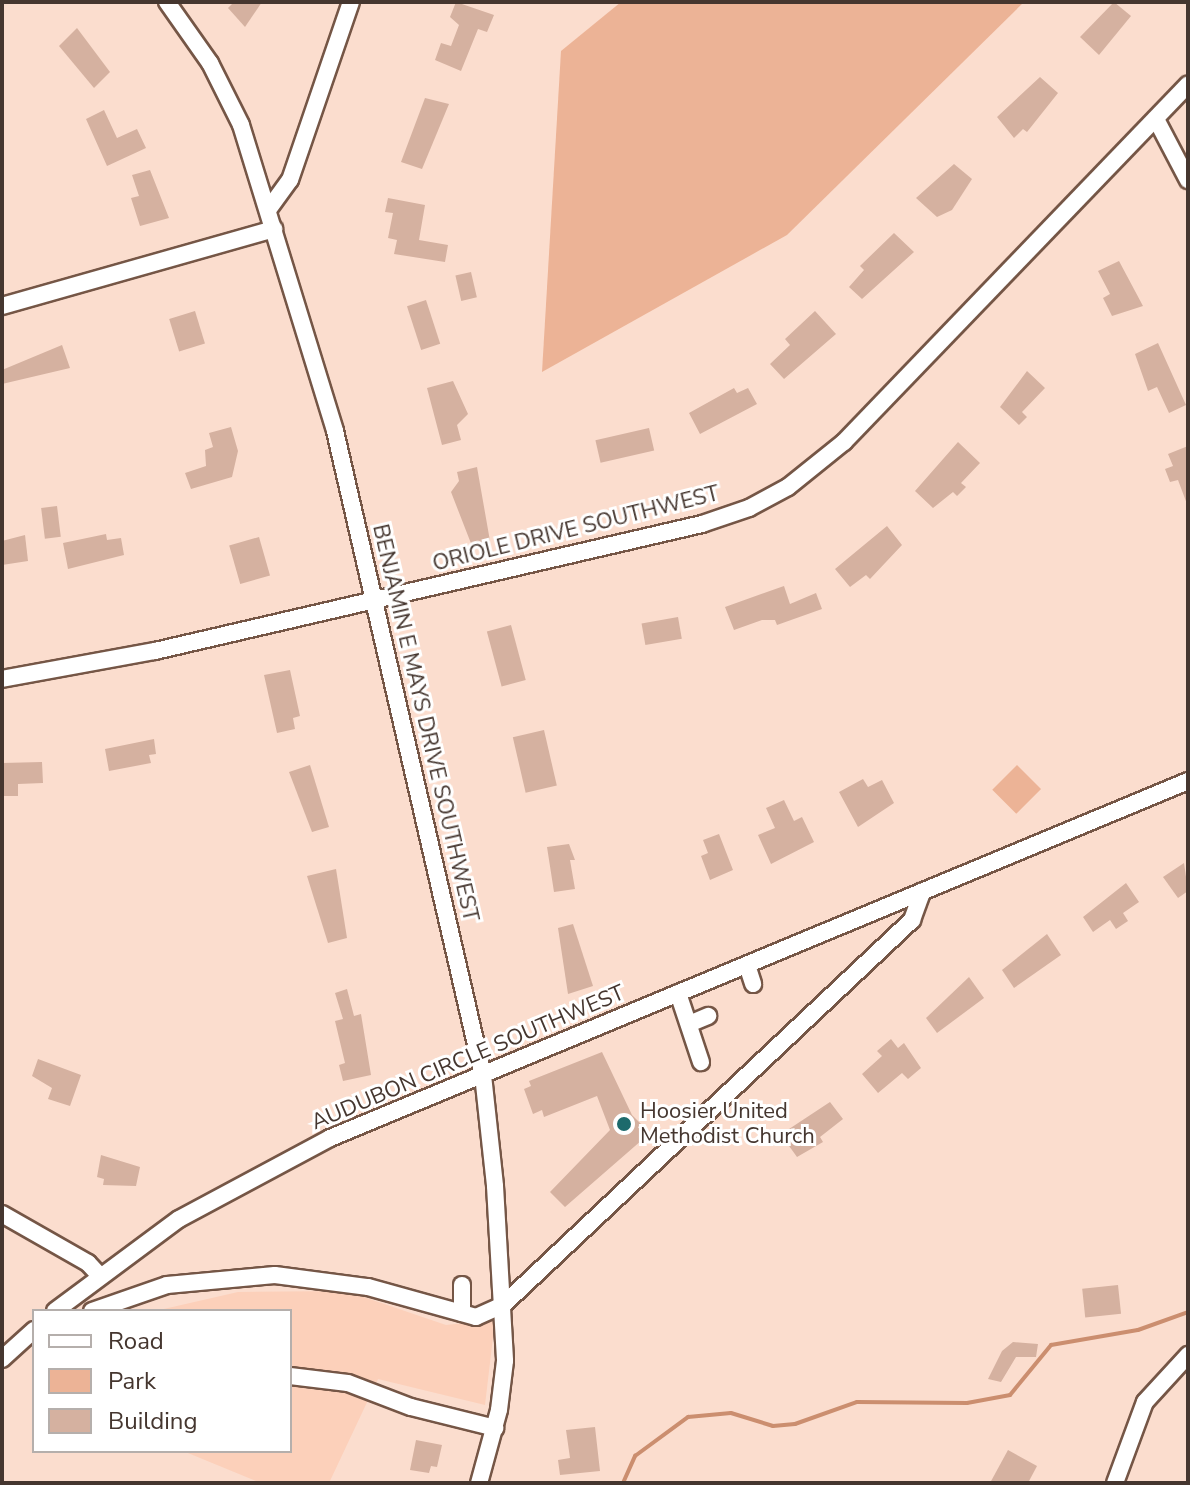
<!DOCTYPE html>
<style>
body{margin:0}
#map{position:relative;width:1190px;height:1485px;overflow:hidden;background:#fbddce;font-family:"Nunito Sans",sans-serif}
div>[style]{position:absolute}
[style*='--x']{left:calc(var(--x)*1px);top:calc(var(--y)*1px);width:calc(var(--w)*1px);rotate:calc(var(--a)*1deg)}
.built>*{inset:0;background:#fcd0ba}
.green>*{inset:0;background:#ecb396;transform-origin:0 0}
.stream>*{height:4px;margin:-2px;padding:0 2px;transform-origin:2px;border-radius:2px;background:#cb8e6f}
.building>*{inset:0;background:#d5b1a0;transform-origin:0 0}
.roads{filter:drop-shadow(2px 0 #755646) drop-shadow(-2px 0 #755646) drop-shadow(0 2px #755646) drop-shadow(0 -2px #755646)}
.minor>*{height:16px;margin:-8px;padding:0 8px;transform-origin:8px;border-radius:8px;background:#fff}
.dots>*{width:22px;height:22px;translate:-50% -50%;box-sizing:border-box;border:4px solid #fff;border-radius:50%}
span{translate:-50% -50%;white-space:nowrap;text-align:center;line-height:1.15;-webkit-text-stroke:6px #fff;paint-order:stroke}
.street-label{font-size:22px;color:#45362f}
.poi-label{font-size:22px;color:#45362f}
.left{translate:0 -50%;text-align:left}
.frame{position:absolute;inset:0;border:4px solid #45362f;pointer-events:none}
.legend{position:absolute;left:32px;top:1309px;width:260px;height:144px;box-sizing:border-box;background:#fff;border:2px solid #b5afac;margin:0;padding:10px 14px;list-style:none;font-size:24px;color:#45362f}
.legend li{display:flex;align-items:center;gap:16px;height:40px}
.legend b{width:40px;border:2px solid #b5afac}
</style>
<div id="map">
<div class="built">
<div style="clip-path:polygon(346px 1291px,446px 1325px,495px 1320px,485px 1405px,378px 1379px,329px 1483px,261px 1483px,183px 1451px,290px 1451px,290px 1311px,155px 1311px,238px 1292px)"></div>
</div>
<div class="green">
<div style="clip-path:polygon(621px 2px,1024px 2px,787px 235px,542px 372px,561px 51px)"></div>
<div style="left:1017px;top:765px;width:34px;height:35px;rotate:45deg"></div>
</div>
<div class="stream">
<div style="--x:623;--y:1483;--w:30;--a:-66"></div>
<div style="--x:635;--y:1456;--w:66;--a:-36.3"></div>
<div style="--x:688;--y:1417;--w:43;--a:-5.3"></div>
<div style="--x:731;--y:1413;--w:44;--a:17.2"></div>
<div style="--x:773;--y:1426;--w:22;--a:-5"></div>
<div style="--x:795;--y:1424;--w:66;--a:-19.5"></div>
<div style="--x:857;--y:1402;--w:110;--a:0.5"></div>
<div style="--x:967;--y:1403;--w:44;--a:-10.5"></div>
<div style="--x:1010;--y:1395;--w:65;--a:-50.6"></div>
<div style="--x:1051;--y:1345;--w:88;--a:-9.8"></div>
<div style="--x:1138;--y:1330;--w:53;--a:-19.8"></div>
</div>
<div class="building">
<div style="clip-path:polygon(234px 2px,262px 2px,245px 27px,228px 8px)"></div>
<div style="clip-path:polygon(456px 2px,494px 15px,487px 32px,478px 29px,461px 71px,435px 60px,441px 43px,451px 46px,459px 25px,450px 17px)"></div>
<div style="clip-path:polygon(1114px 2px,1131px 16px,1099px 55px,1080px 37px)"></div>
<div style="clip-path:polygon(77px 28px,110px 72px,94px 88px,59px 46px)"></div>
<div style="clip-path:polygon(1040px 77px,1058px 93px,1027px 132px,1023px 129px,1014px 138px,997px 117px)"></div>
<div style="clip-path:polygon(425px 98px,449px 104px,422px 169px,401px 162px)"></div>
<div style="clip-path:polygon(104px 110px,117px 138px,137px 129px,146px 148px,107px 166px,86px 119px)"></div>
<div style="clip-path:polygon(954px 164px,972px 179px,952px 210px,937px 217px,916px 198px)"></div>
<div style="clip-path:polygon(150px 170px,169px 218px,140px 226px,131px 198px,139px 196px,132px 175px)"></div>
<div style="clip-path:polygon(388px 198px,425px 205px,419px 240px,448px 245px,445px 262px,394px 254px,397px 240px,388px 238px,393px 213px,385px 212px)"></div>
<div style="clip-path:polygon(894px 233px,914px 252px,862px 299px,849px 287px,864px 270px,860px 266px)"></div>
<div style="clip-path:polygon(1119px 261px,1143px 306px,1112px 316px,1103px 298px,1110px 294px,1098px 271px)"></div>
<div style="left:471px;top:272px;width:26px;height:16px;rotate:77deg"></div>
<div style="left:426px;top:300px;width:46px;height:20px;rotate:72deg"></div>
<div style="left:195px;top:311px;width:34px;height:27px;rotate:73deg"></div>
<div style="clip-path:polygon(815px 311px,836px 334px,784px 379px,770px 364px,790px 345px,785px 339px)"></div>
<div style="clip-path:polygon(1158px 343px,1186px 405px,1169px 413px,1157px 387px,1148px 391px,1135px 354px)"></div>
<div style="clip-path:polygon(62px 345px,70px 368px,2px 384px,2px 370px)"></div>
<div style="clip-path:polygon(1027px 371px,1045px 388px,1022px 412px,1027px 417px,1019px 425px,1000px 407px)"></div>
<div style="clip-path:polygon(453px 381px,468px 414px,457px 425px,461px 440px,442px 445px,427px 388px)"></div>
<div style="clip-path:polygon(734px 388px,737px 393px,748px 388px,757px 404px,700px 434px,689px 413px)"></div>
<div style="clip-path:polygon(231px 427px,238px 451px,232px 477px,191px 489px,185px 473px,206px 466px,205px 450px,213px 447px,209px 433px)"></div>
<div style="left:649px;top:428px;width:23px;height:55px;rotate:77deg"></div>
<div style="clip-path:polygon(958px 442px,980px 463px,961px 483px,966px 487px,957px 496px,953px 492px,933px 508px,915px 491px)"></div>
<div style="clip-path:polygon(1188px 446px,1188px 504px,1187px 504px,1178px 480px,1170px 482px,1165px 469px,1173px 466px,1168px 454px)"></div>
<div style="clip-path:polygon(477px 467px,490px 541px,472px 546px,451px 492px,459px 481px,457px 472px)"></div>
<div style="left:57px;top:506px;width:31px;height:16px;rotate:83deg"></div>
<div style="clip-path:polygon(887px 526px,902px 545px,870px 579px,866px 575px,850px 587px,835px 569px)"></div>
<div style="clip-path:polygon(106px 534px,107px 540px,121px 538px,124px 555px,68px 569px,63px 543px)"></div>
<div style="clip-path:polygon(25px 535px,28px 561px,2px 565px,2px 541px)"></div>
<div style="left:259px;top:537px;width:40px;height:31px;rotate:74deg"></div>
<div style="clip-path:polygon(784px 586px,790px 604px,816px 593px,822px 609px,777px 625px,775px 620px,762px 620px,734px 630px,725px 607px)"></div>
<div style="left:678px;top:617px;width:22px;height:37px;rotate:80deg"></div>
<div style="left:511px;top:625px;width:57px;height:25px;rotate:75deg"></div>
<div style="clip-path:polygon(290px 670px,300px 716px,293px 718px,295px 729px,277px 733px,264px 675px)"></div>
<div style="left:544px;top:730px;width:57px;height:32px;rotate:77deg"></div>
<div style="clip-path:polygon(154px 739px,156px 754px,149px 755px,151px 763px,109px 771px,105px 749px)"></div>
<div style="clip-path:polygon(42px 762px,43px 783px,18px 784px,18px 796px,3px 796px,2px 763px)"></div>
<div style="clip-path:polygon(310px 765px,329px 827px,312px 832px,289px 772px)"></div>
<div style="clip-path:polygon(863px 779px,868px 787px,882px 780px,894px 803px,858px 827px,839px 792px)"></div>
<div style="clip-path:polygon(784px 800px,794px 821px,802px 817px,814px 842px,771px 864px,758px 835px,775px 828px,766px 808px)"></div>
<div style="clip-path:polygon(719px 834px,733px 870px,710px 880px,701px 856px,708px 853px,703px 840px)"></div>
<div style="clip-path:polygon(569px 844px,575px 860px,570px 860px,575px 889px,554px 892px,547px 847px)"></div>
<div style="clip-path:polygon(1184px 863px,1188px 891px,1178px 898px,1163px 877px)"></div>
<div style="clip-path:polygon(336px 869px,347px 938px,328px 943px,307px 876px)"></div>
<div style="clip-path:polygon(1126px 883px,1139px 902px,1123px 913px,1128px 921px,1116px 929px,1110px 920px,1093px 932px,1083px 917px)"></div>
<div style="clip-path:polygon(573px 924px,593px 986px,568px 994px,558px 928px)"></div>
<div style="clip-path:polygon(1047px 934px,1061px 955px,1014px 988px,1002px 970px)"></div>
<div style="clip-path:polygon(969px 977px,984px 998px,937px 1033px,926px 1018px)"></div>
<div style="clip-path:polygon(347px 989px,354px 1016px,361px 1014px,371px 1075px,343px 1081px,339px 1065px,345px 1063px,335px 1021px,343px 1019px,335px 993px)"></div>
<div style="clip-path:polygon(891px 1039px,898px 1048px,904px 1043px,921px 1068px,908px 1079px,902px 1073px,878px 1093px,862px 1074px,882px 1056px,877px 1051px)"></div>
<div style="clip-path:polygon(602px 1052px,632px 1115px,650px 1133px,565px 1207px,550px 1192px,610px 1130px,597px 1096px,544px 1117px,542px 1110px,533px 1114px,524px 1089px,531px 1086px,529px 1081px)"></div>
<div style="clip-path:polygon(38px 1059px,81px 1075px,70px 1106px,48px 1099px,52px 1088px,32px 1076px)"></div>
<div style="clip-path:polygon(830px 1102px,843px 1119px,820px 1137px,823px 1142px,797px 1157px,784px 1139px,789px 1135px,786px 1131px)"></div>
<div style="clip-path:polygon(101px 1155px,140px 1167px,136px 1186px,103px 1185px,104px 1179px,97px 1177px)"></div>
<div style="left:1118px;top:1285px;width:29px;height:36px;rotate:84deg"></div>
<div style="clip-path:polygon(1013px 1342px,1038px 1344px,1036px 1357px,1016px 1357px,1001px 1382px,988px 1379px,1002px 1351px)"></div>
<div style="clip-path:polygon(595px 1427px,600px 1471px,560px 1475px,558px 1460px,570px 1458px,566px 1430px)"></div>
<div style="clip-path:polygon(416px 1440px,442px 1445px,437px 1467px,431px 1466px,429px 1473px,410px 1470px)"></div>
<div style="clip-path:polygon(1008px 1450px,1037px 1466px,1028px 1483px,990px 1483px)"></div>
</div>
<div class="roads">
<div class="minor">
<div style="--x:167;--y:2;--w:75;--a:54.8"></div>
<div style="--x:210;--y:63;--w:69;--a:63.4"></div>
<div style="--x:241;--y:125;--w:320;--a:72.9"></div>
<div style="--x:335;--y:431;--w:661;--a:77.06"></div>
<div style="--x:483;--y:1075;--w:112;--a:83.8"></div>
<div style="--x:495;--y:1186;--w:175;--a:86.7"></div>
<div style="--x:505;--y:1361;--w:49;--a:97"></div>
<div style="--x:499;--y:1410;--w:76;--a:105.3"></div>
<div style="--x:1156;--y:119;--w:69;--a:62.3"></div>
<div style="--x:268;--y:210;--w:37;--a:-54"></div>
<div style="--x:290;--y:180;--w:188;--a:-71.1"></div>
<div style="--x:2;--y:306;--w:283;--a:-15.8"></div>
<div style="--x:2;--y:679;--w:156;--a:-10.4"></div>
<div style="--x:155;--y:651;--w:562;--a:-13.07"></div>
<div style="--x:702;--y:524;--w:50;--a:-18.8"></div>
<div style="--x:749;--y:508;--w:44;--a:-28.3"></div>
<div style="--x:788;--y:487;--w:72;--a:-38.8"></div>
<div style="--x:844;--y:442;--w:496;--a:-46.1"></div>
<div style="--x:747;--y:965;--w:20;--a:72"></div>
<div style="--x:678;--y:993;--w:73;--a:71.6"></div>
<div style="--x:689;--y:1024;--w:21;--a:-23"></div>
<div style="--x:2;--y:1214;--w:99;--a:29.7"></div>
<div style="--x:88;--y:1263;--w:16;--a:47"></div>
<div style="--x:462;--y:1285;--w:28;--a:90"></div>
<div style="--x:55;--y:1311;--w:154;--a:-36.6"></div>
<div style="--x:179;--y:1219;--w:171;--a:-28.2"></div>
<div style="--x:330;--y:1138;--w:929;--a:-22.59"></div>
<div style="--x:92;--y:1311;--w:79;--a:-19.1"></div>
<div style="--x:167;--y:1285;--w:108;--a:-5.3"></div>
<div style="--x:275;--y:1275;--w:94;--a:7.4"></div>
<div style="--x:368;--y:1287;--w:112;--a:15.5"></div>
<div style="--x:476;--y:1317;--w:30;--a:-24"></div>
<div style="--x:503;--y:1305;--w:562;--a:-43.27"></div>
<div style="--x:912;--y:920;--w:30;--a:-70"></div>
<div style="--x:2;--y:1359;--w:43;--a:-42.2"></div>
<div style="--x:290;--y:1376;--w:58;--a:6.9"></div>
<div style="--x:348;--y:1383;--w:67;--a:20.9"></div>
<div style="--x:411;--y:1407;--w:87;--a:14"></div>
<div style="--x:1115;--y:1483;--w:86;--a:-69.7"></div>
<div style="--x:1145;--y:1402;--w:64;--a:-47.5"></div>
</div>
</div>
<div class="dots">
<div style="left:624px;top:1124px;background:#1d6a6c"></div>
</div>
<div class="street-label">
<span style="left:576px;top:529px;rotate:-14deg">ORIOLE DRIVE SOUTHWEST</span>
<span style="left:425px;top:723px;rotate:77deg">BENJAMIN E MAYS DRIVE SOUTHWEST</span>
<span style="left:468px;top:1058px;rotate:-23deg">AUDUBON CIRCLE SOUTHWEST</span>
</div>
<div class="poi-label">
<span class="left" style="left:640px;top:1124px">Hoosier United<br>Methodist Church</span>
</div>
<div class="frame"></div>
<ul class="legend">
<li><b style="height:10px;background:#fff"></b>Road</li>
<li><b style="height:22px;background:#ecb396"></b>Park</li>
<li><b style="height:22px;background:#d5b1a0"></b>Building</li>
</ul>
</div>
